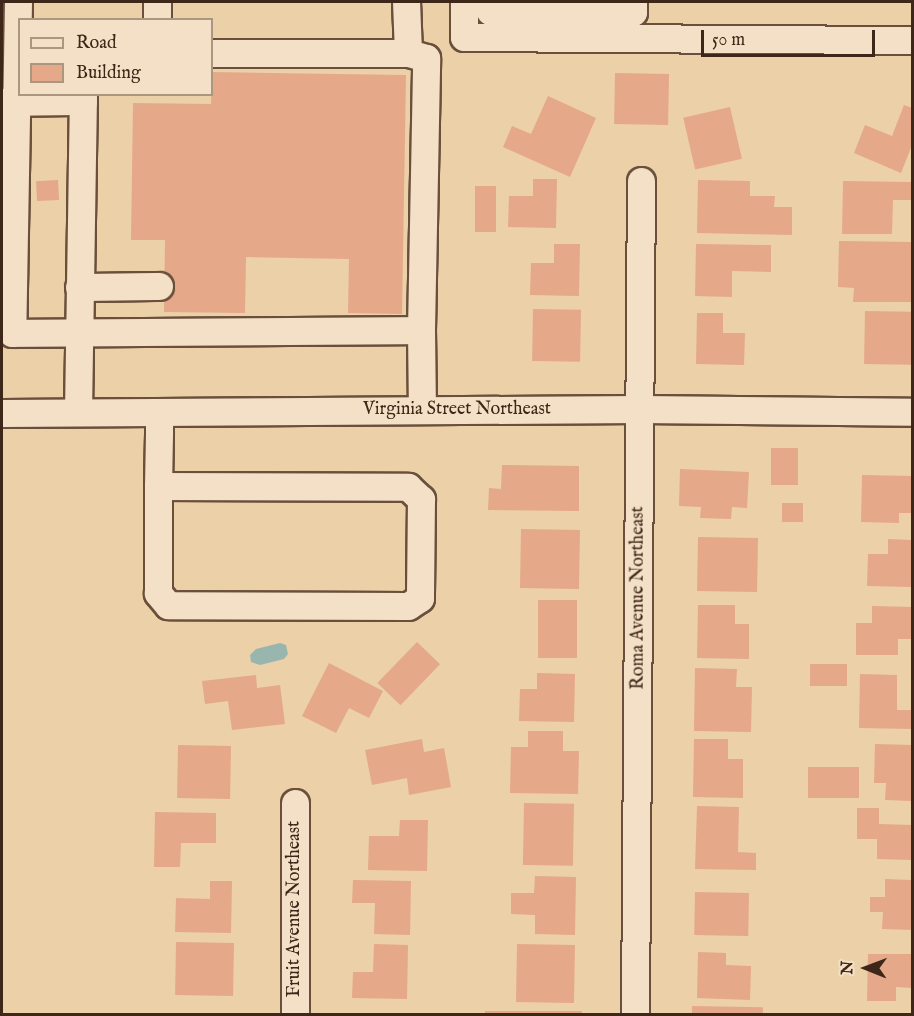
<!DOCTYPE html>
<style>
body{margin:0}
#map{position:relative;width:914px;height:1016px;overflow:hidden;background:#ecd0a8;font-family:"IM FELL English",serif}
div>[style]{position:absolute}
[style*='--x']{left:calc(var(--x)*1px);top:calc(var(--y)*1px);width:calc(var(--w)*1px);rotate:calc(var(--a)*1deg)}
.water>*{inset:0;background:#99b6ae}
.building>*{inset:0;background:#e5a889;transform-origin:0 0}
.roads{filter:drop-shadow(2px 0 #6a503c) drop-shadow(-2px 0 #6a503c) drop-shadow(0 2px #6a503c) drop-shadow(0 -2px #6a503c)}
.minor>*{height:27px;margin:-13.5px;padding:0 13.5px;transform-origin:13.5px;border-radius:13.5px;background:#f3e0c6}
span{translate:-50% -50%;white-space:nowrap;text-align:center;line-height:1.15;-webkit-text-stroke:4.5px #f3e0c6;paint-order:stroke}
.street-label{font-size:18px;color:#3e2618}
.frame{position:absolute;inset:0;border:3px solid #3e2618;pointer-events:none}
.legend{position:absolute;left:18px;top:18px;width:195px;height:78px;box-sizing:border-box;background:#f3e0c6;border:2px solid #ab9680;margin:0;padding:8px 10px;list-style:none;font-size:18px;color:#3e2618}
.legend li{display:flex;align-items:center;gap:12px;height:30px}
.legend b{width:30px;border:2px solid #ab9680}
.north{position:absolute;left:836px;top:938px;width:60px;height:60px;-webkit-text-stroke:4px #f3e0c6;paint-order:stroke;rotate:271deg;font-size:16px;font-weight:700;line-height:24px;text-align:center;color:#3e2618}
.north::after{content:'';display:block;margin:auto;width:21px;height:27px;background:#3e2618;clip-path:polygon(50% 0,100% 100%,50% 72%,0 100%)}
.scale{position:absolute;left:701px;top:30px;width:174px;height:27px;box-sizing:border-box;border:3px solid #3e2618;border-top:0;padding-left:8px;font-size:18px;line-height:21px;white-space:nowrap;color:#3e2618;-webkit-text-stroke:4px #f3e0c6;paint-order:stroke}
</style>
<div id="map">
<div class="water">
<div style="clip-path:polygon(280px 643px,286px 645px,288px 654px,284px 659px,260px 665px,251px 662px,250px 655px,256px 649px)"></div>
</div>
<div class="building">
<div style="clip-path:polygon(212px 72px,406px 75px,402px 314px,348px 313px,349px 259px,246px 257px,245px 313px,164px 312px,165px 240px,131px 240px,133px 103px,211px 104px)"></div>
<div style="left:615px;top:73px;width:54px;height:51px;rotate:1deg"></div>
<div style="clip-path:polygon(548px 96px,596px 118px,570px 177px,503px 147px,512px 126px,531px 134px)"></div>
<div style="clip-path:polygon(904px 105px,912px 108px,912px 145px,901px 173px,854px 153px,865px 125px,892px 136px)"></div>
<div style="left:730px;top:107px;width:53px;height:48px;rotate:77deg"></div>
<div style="clip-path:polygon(533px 179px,557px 179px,556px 228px,508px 227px,509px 196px,533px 196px)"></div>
<div style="left:58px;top:180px;width:20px;height:22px;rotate:87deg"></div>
<div style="clip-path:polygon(698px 180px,750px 181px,750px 196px,775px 196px,774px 207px,792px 207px,792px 235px,697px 233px)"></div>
<div style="clip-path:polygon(843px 181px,912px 182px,912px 200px,893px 200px,892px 234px,842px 234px)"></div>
<div style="left:475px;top:186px;width:21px;height:46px"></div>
<div style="clip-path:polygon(839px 241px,912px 242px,912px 302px,853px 302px,854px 288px,838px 287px)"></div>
<div style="clip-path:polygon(554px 244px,580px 244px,579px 296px,530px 295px,531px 263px,554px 263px)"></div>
<div style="clip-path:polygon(696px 244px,771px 245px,771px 272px,732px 271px,732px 297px,695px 296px)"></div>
<div style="left:533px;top:309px;width:48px;height:52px;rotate:1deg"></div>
<div style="left:865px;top:311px;width:47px;height:53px;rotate:1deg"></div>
<div style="clip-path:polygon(697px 313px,723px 313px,723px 333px,745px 333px,744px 365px,696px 364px)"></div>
<div style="left:771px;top:448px;width:27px;height:37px"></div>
<div style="clip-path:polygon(502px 465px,579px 466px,579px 511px,488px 510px,489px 488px,501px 489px)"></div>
<div style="clip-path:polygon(680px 469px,749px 472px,747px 508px,732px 507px,731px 519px,700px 518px,701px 507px,679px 506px)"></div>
<div style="clip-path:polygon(862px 475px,912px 476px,912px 513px,899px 513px,899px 523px,861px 522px)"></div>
<div style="left:782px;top:503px;width:21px;height:19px"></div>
<div style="left:521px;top:529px;width:59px;height:59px;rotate:1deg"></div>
<div style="left:698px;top:537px;width:60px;height:54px;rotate:1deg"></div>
<div style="clip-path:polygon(888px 539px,912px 540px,912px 587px,867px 586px,868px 554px,888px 554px)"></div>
<div style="left:538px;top:600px;width:39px;height:58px"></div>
<div style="clip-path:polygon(698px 605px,735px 605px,735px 624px,749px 624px,749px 659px,697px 658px)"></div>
<div style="clip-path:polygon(872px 606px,912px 607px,912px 639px,898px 639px,898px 655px,856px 655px,856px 623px,872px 623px)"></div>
<div style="left:417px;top:642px;width:32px;height:57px;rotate:44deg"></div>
<div style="clip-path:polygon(329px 663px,383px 691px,369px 718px,349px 708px,336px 733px,302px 716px)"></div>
<div style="left:810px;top:664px;width:37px;height:22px"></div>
<div style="clip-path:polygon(695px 668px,737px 669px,736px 687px,752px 687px,751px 732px,694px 731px)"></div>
<div style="clip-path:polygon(537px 673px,575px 674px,574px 722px,519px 721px,520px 689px,537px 689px)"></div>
<div style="clip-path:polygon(860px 674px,897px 675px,897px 710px,912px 710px,912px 729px,859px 728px)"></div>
<div style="clip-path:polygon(256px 675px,257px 688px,280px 685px,285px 724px,232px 730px,228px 701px,205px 704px,202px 681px)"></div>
<div style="clip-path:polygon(528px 731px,563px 731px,563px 751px,579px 751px,578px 794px,510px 793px,511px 747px,528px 747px)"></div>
<div style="clip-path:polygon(422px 739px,424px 752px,444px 748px,451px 787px,409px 795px,407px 778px,372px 785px,365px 750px)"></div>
<div style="clip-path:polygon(694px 739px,728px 739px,728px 759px,743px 759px,743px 798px,693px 797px)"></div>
<div style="clip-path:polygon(875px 744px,912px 745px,912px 801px,885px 800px,886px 783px,874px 783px)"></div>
<div style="left:178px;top:745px;width:53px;height:53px;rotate:1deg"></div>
<div style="left:808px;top:767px;width:51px;height:31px"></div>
<div style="left:524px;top:803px;width:50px;height:62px;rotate:1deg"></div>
<div style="clip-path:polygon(697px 806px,739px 807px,738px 852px,756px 853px,756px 870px,695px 869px)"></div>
<div style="clip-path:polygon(857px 808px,879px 808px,879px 824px,912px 825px,911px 860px,877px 859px,877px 839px,857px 839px)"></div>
<div style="clip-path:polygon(155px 812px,216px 813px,216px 843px,181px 843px,180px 867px,154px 867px)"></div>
<div style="clip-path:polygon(400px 820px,428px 820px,427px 871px,368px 870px,369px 836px,399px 836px)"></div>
<div style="clip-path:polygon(535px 876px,576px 877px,575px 935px,535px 934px,535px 915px,511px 914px,511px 893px,534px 893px)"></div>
<div style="clip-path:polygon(885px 879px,912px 880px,912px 930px,882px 929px,883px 912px,870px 912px,870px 897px,885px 897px)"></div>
<div style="clip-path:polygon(353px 880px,411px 881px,410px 935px,374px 934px,375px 903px,352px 903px)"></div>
<div style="clip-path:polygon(210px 881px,232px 881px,231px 933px,175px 932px,176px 898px,210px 899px)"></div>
<div style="left:695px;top:892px;width:54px;height:43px;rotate:1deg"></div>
<div style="left:176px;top:942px;width:58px;height:53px;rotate:1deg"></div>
<div style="clip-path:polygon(374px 944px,408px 945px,407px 999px,352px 998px,353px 972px,373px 972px)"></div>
<div style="left:517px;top:944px;width:58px;height:58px;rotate:1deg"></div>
<div style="clip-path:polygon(698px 952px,726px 953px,726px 965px,751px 966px,750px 1000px,697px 998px)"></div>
<div style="clip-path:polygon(868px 954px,912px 954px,912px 988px,896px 987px,896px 1001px,867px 1001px)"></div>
<div style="left:692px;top:1006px;width:71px;height:8px;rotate:1deg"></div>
<div style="left:485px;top:1011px;width:97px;height:3px"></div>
</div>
<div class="roads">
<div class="minor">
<div style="--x:18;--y:2;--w:331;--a:91"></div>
<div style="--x:12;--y:333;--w:409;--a:-0.4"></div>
<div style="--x:421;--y:330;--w:272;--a:-88.9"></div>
<div style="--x:426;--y:58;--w:19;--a:-164"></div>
<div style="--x:408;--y:53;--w:51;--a:-92.2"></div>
<div style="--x:464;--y:2;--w:35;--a:90"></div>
<div style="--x:464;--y:37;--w:448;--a:0.4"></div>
<div style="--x:490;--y:2;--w:9;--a:90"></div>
<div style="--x:490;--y:11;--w:62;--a:0.9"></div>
<div style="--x:552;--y:2;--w:10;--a:90"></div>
<div style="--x:552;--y:12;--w:81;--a:0"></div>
<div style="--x:633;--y:12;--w:10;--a:-90"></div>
<div style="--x:157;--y:20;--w:18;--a:-90"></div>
<div style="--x:212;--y:53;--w:196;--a:0"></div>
<div style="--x:2;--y:102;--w:81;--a:-0.7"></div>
<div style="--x:79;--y:287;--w:80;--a:-0.7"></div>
<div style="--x:421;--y:330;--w:80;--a:89.3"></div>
<div style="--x:78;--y:412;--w:318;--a:-89.1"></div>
<div style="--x:2;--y:413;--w:638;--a:-0.36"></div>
<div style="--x:640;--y:409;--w:272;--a:0.6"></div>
<div style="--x:158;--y:486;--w:250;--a:0.2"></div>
<div style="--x:408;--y:487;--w:18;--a:43"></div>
<div style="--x:421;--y:499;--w:99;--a:90.6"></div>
<div style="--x:420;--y:598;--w:14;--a:146"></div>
<div style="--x:408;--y:606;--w:240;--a:-179.8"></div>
<div style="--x:168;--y:605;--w:16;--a:-130"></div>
<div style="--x:158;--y:593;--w:107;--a:-90"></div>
<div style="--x:158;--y:486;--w:54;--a:-88.9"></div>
<div style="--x:159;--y:432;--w:20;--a:-90"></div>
<div style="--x:295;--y:1014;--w:211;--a:-90"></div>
<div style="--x:635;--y:1014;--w:833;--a:-89.59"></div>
</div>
</div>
<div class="street-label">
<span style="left:457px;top:410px">Virginia Street Northeast</span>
<span style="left:639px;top:598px;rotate:-90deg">Roma Avenue Northeast</span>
<span style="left:295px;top:909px;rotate:-90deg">Fruit Avenue Northeast</span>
</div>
<div class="frame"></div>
<ul class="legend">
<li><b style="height:8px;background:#f3e0c6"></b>Road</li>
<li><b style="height:16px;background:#e5a889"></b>Building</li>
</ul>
<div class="north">N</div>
<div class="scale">50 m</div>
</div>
